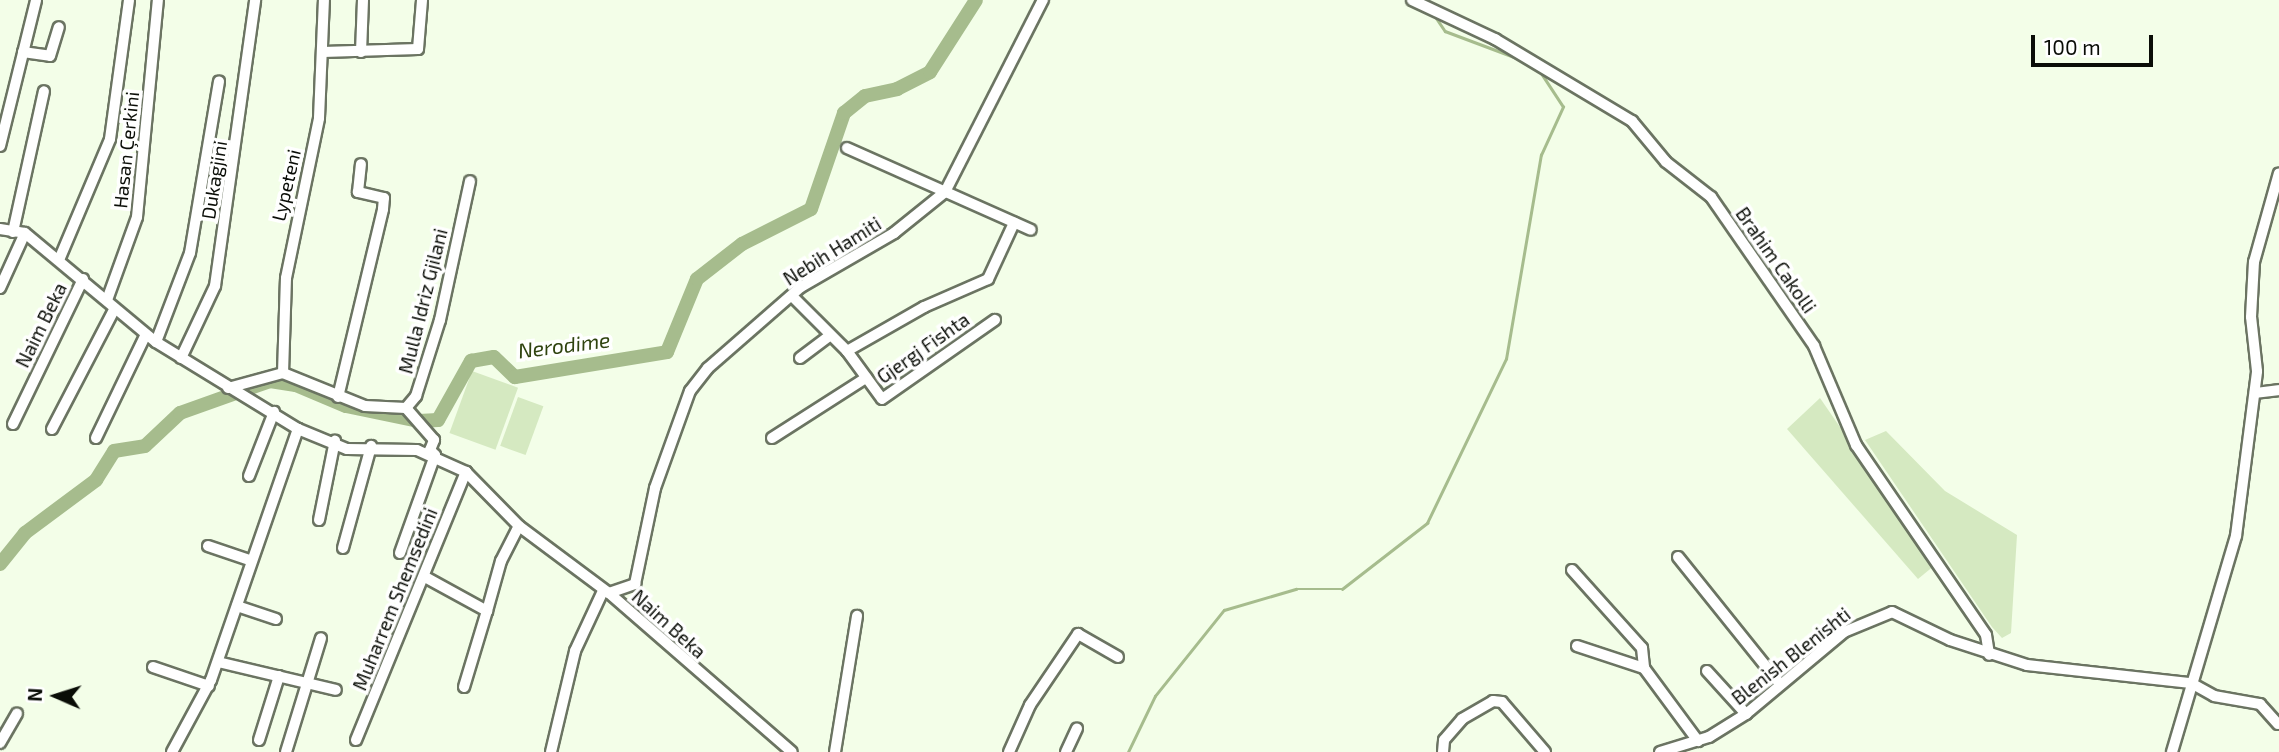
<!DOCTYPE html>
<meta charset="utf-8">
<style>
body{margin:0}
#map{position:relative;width:2279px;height:752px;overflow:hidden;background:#f3fee8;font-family:"Exo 2",sans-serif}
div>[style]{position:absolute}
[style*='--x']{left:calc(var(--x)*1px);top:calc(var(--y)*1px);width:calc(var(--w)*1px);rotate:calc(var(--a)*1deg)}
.green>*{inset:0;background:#d5e9c1;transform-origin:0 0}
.stream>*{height:2.5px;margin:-1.25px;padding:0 1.25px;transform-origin:1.25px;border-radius:1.25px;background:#a6bc8d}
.river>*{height:14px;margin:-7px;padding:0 7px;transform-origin:7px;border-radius:7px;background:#a6bc8d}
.roads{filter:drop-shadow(2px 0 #6b7462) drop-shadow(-2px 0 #6b7462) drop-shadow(0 2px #6b7462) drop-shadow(0 -2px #6b7462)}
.minor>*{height:10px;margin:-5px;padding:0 5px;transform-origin:5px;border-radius:5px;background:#fff}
span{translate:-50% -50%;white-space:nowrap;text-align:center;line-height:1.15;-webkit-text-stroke:7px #fff;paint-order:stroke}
.street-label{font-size:19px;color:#0a0d07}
.water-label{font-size:21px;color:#2f430f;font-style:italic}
.north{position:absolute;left:21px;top:661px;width:70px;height:70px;-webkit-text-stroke:5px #fff;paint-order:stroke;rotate:273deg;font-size:19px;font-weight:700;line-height:28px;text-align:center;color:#0a0d07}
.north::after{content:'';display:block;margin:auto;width:24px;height:32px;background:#0a0d07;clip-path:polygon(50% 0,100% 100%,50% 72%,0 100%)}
.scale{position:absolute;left:2031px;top:35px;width:122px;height:32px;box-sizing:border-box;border:4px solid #0a0d07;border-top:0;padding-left:9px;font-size:21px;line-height:24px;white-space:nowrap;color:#0a0d07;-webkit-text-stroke:5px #fff;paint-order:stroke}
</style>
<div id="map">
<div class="green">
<div style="left:472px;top:371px;width:49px;height:66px;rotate:20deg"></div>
<div style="left:518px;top:397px;width:27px;height:52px;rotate:20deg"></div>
<div style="clip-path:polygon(1820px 398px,1935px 565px,1918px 579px,1787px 429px)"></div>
<div style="clip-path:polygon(1886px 431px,1945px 491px,2017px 535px,2011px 633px,2002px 638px,1992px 627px,1865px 440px)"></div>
</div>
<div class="stream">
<div style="--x:1435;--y:16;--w:18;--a:56"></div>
<div style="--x:1445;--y:31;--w:77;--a:20.6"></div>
<div style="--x:1128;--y:752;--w:62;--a:-64.3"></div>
<div style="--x:1155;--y:696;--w:110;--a:-51.3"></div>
<div style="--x:1224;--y:610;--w:75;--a:-16.3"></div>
<div style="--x:1296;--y:589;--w:46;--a:0"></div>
<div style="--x:1342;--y:589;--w:108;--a:-37.8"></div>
<div style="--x:1427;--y:523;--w:182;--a:-64.3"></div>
<div style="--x:1506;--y:359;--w:207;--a:-80.3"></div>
<div style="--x:1541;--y:155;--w:53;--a:-65.4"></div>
<div style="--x:1563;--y:107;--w:42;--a:-123.3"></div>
</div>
<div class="river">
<div style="--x:0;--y:564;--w:40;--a:-51"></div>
<div style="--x:25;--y:533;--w:89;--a:-36.7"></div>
<div style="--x:96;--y:480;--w:34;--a:-58"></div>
<div style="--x:114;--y:451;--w:31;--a:-9"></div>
<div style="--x:145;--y:446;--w:48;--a:-43.3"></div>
<div style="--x:180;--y:413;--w:96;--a:-19.6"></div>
<div style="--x:270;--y:381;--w:26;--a:9"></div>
<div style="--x:296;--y:385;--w:54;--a:22.8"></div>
<div style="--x:346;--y:406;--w:75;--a:11.6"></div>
<div style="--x:419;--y:421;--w:19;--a:-3"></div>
<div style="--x:438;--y:420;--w:68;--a:-60.8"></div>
<div style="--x:471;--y:361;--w:23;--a:-10"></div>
<div style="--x:494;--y:357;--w:29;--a:44"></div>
<div style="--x:515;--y:377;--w:154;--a:-9.3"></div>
<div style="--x:667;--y:352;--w:79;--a:-67.7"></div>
<div style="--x:697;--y:279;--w:57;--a:-37.9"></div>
<div style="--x:742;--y:244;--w:77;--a:-26.9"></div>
<div style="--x:811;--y:209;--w:102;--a:-71"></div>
<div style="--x:844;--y:113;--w:27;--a:-39"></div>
<div style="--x:865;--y:96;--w:33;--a:-12"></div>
<div style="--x:897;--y:89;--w:37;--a:-27"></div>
<div style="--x:930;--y:72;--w:85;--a:-57.4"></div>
</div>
<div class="roads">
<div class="minor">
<div style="--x:1412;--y:0;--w:92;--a:25.2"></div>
<div style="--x:1495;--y:39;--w:160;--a:30.9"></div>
<div style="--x:1632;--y:121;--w:53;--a:50.3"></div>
<div style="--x:1666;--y:162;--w:57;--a:37.9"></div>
<div style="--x:1711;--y:197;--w:181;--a:55.3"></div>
<div style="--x:1814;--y:346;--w:108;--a:67"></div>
<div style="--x:1856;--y:445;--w:230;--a:55.6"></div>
<div style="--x:1986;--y:635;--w:20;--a:81"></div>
<div style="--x:23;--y:52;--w:27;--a:8"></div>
<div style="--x:50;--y:56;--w:30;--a:-73"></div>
<div style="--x:323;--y:52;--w:95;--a:-1.8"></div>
<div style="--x:418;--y:49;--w:49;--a:-85.3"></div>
<div style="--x:361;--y:52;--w:52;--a:-87.8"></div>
<div style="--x:0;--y:146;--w:150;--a:-76.1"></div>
<div style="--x:847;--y:148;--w:201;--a:24"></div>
<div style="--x:0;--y:229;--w:25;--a:9"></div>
<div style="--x:25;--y:233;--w:170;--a:39.8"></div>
<div style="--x:156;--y:342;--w:167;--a:31.5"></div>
<div style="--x:298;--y:429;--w:53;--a:22.2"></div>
<div style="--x:347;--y:449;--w:70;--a:0.8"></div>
<div style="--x:417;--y:450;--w:54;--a:24.2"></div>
<div style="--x:466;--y:472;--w:76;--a:45.5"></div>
<div style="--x:519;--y:526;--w:112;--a:36.7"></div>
<div style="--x:609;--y:593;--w:242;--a:41"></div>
<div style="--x:13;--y:232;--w:144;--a:-77.6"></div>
<div style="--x:59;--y:260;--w:131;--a:-67.1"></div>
<div style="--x:110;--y:139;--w:140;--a:-82.2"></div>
<div style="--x:0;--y:288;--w:60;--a:-65.6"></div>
<div style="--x:792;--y:296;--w:78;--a:45"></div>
<div style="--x:847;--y:351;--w:59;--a:53.9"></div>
<div style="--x:882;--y:399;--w:138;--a:-35"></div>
<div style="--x:107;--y:300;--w:88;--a:-70.1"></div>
<div style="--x:137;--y:217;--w:218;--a:-84.5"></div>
<div style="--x:156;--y:342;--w:95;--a:-69.1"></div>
<div style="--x:190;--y:253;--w:174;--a:-80.4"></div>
<div style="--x:847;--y:351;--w:89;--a:-29.7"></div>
<div style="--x:924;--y:307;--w:70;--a:-23.6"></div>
<div style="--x:988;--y:279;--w:62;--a:-65.1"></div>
<div style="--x:181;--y:358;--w:80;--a:-64.7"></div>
<div style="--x:215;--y:286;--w:289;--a:-82"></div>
<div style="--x:800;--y:358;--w:35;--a:-37"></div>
<div style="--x:283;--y:373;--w:95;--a:-88.2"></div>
<div style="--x:286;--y:278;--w:163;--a:-78.3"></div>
<div style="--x:319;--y:118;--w:118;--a:-87.6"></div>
<div style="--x:228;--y:388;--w:57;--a:-15.3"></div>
<div style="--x:283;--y:373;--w:88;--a:21.9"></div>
<div style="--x:365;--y:406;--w:41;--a:2.8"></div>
<div style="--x:406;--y:408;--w:16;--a:-50"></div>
<div style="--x:416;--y:396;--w:80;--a:-72.5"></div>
<div style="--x:440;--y:320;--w:142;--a:-77.8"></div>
<div style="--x:2255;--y:393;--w:24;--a:-7"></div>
<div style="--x:338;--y:397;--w:193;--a:-76.5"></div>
<div style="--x:383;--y:209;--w:11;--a:-85"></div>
<div style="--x:384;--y:198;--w:27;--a:-167"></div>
<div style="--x:358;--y:192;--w:28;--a:-84"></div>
<div style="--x:13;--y:424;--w:161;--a:-64.2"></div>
<div style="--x:52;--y:429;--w:136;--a:-62.5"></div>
<div style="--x:96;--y:438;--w:115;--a:-64.3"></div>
<div style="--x:772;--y:438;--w:112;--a:-32.6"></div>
<div style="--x:249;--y:476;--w:69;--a:-68.7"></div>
<div style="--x:319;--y:520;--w:81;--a:-78.6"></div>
<div style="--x:208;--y:546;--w:46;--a:18.8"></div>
<div style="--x:343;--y:548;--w:106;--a:-74.6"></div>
<div style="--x:400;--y:553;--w:104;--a:-70.3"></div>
<div style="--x:435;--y:455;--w:7;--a:-135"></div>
<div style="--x:430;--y:450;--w:11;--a:-68"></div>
<div style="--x:434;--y:440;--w:43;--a:-131.2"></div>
<div style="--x:1678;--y:557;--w:163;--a:51.2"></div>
<div style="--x:1572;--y:570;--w:105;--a:48.1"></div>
<div style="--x:1642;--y:648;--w:20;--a:84"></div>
<div style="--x:1644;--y:668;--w:91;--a:53.5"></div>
<div style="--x:425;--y:577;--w:71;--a:28.7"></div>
<div style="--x:487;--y:611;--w:52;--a:-74.4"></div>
<div style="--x:501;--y:561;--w:39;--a:-63"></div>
<div style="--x:609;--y:593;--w:28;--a:-19"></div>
<div style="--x:635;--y:584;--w:98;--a:-78.2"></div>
<div style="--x:655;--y:488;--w:103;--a:-70.2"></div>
<div style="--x:690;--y:391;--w:29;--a:-52"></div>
<div style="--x:708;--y:368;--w:123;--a:-41.1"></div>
<div style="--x:801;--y:287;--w:108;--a:-30.1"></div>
<div style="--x:894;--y:233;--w:65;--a:-38.8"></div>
<div style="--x:945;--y:192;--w:216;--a:-63"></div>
<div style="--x:237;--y:606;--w:41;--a:18.4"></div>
<div style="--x:1577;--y:646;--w:71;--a:18.2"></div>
<div style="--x:218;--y:662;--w:121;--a:13.3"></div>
<div style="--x:153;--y:667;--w:59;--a:18.7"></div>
<div style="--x:1707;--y:671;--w:58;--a:47.8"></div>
<div style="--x:464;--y:687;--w:79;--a:-73.2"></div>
<div style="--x:259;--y:740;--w:67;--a:-72.6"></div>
<div style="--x:356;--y:740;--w:290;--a:-67.7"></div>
<div style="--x:0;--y:743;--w:34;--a:-60"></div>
<div style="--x:172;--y:752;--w:82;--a:-61.6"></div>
<div style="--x:211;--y:680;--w:266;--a:-70.9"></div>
<div style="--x:286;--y:752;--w:119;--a:-72.9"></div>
<div style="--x:551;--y:752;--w:104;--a:-76.6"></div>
<div style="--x:575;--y:651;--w:66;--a:-65"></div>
<div style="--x:835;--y:752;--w:138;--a:-80.8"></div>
<div style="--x:1009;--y:752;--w:51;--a:-65.9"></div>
<div style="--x:1030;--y:705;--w:86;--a:-55.9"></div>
<div style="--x:1078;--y:634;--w:46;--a:29.9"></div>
<div style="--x:1066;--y:752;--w:26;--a:-65"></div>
<div style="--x:1443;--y:752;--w:12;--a:-85"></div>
<div style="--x:1444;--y:740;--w:28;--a:-49"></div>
<div style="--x:1462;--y:719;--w:36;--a:-30"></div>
<div style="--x:1493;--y:701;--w:9;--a:6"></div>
<div style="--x:1502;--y:702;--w:66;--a:49.3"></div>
<div style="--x:1660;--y:752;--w:51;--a:-17"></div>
<div style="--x:1709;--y:737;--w:44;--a:-31.9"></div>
<div style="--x:1746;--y:714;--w:128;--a:-39.9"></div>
<div style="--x:1844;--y:632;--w:52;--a:-22.6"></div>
<div style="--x:1892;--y:612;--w:64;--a:25.8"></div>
<div style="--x:1950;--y:640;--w:81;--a:18"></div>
<div style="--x:2027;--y:665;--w:165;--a:6.3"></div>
<div style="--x:2191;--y:683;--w:26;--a:29"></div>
<div style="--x:2214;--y:696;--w:47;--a:9.9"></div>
<div style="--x:2260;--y:704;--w:27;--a:48"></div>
<div style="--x:2172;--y:752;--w:225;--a:-73.5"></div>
<div style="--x:2236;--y:536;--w:166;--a:-82.7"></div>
<div style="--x:2257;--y:371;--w:54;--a:-96.3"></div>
<div style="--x:2251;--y:317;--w:55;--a:-86.9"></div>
<div style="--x:2254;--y:262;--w:92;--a:-74.3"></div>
</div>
</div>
<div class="street-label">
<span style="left:126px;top:150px;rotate:-84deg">Hasan Çerkini</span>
<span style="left:214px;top:180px;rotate:-81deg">Dukagjini</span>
<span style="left:286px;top:185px;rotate:-77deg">Lypeteni</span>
<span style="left:832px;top:251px;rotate:-32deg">Nebih Hamiti</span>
<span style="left:1776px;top:260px;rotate:55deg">Brahim Cakolli</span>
<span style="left:423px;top:301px;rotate:-76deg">Mulla Idriz Gjilani</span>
<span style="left:41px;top:325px;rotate:-64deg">Naim Beka</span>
<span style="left:923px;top:348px;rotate:-35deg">Gjergj Fishta</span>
<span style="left:395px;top:599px;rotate:-68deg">Muharrem Shemsedini</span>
<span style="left:669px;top:624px;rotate:42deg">Naim Beka</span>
<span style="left:1791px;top:656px;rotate:-38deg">Blenish Blenishti</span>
</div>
<div class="water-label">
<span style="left:564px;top:345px;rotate:-7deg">Nerodime</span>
</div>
<div class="north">N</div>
<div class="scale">100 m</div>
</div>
